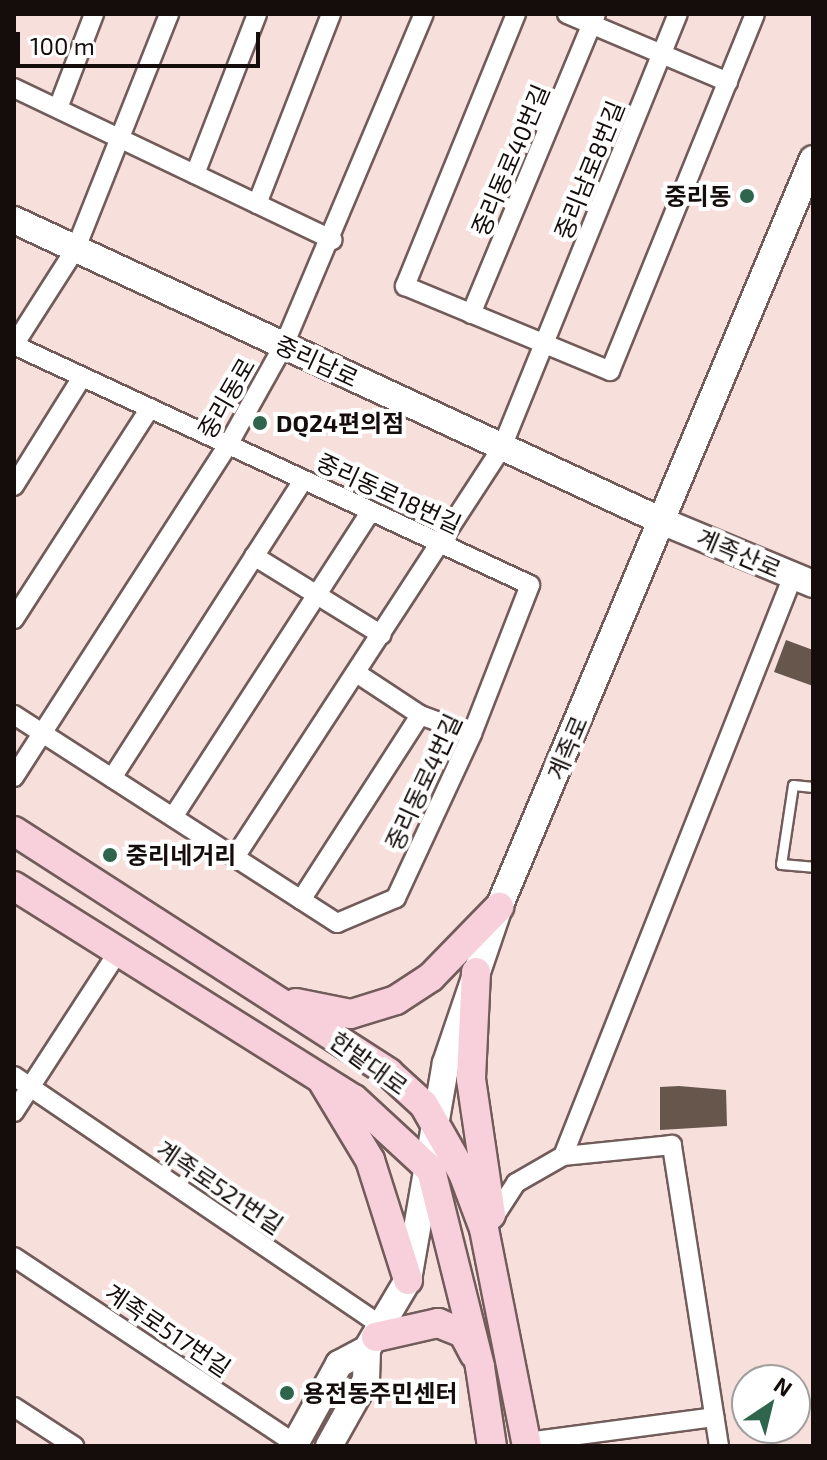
<!DOCTYPE html>
<meta charset="utf-8">
<style>
body{margin:0}
#map{position:relative;width:827px;height:1460px;overflow:hidden;background:#f7dfdc;font-family:"Exo 2","Noto Sans KR",sans-serif}
div>[style]{position:absolute}
[style*='--x']{left:calc(var(--x)*1px);top:calc(var(--y)*1px);width:calc(var(--w)*1px);rotate:calc(var(--a)*1deg)}
.building>*{inset:0;background:#66564c}
.roads{filter:drop-shadow(2px 0 #715c5a) drop-shadow(-2px 0 #715c5a) drop-shadow(0 2px #715c5a) drop-shadow(0 -2px #715c5a)}
.lane>*{height:9px;margin:-4.5px;padding:0 4.5px;transform-origin:4.5px;border-radius:4.5px;background:#fff}
.street>*{height:18px;margin:-9px;padding:0 9px;transform-origin:9px;border-radius:9px;background:#fff}
.secondary>*{height:26px;margin:-13px;padding:0 13px;transform-origin:13px;border-radius:13px;background:#fff}
.primary>*{height:28px;margin:-14px;padding:0 14px;transform-origin:14px;border-radius:14px;background:#f8d0dc}
.dots>*{width:22px;height:22px;translate:-50% -50%;box-sizing:border-box;border:4px solid #fff;border-radius:50%}
span{translate:-50% -50%;white-space:nowrap;text-align:center;line-height:1.15;-webkit-text-stroke:8px #fff;paint-order:stroke}
.street-label{font-size:24px;color:#140d0c}
.poi-label{font-size:24px;color:#140d0c;font-weight:700}
.right{translate:-100% -50%;text-align:right}
.left{translate:0 -50%;text-align:left}
.frame{position:absolute;inset:0;border:16px solid #140d0c;pointer-events:none}
.north{position:absolute;left:731px;top:1364px;width:80px;height:80px;box-sizing:border-box;background:#fff;border:2px solid #a19e9e;border-radius:50%;rotate:35deg;font-size:22px;font-weight:700;line-height:32px;text-align:center;color:#140d0c}
.north::after{content:'';display:block;margin:auto;width:28px;height:36px;background:#2e654c;clip-path:polygon(50% 0,100% 100%,50% 72%,0 100%)}
.scale{position:absolute;left:16px;top:32px;width:244px;height:36px;box-sizing:border-box;border:4px solid #140d0c;border-top:0;padding-left:10px;font-size:24px;line-height:28px;white-space:nowrap;color:#140d0c;-webkit-text-stroke:6px #fff;paint-order:stroke}
</style>
<div id="map">
<div class="building">
<div style="clip-path:polygon(786px 640px,813px 650px,813px 686px,774px 672px)"></div>
<div style="clip-path:polygon(679px 1086px,726px 1090px,727px 1126px,660px 1130px,660px 1087px)"></div>
</div>
<div class="roads">
<div class="lane">
<div style="--x:813;--y:787;--w:20;--a:-174"></div>
<div style="--x:793;--y:785;--w:80;--a:98.6"></div>
<div style="--x:781;--y:864;--w:32;--a:5"></div>
</div>
<div class="street">
<div style="--x:516;--y:14;--w:294;--a:112.2"></div>
<div style="--x:405;--y:286;--w:222;--a:22.5"></div>
<div style="--x:610;--y:371;--w:385;--a:-67.9"></div>
<div style="--x:567;--y:14;--w:175;--a:22.9"></div>
<div style="--x:14;--y:88;--w:353;--a:25.5"></div>
<div style="--x:58;--y:108;--w:101;--a:-69"></div>
<div style="--x:195;--y:174;--w:172;--a:-68.8"></div>
<div style="--x:257;--y:204;--w:204;--a:-68.7"></div>
<div style="--x:471;--y:314;--w:325;--a:-67.4"></div>
<div style="--x:14;--y:345;--w:569;--a:24.94"></div>
<div style="--x:530;--y:585;--w:160;--a:111.3"></div>
<div style="--x:472;--y:734;--w:181;--a:114.9"></div>
<div style="--x:396;--y:898;--w:64;--a:157"></div>
<div style="--x:337;--y:923;--w:384;--a:-147.2"></div>
<div style="--x:14;--y:345;--w:115;--a:-57.4"></div>
<div style="--x:76;--y:248;--w:252;--a:-68.3"></div>
<div style="--x:14;--y:486;--w:128;--a:-58"></div>
<div style="--x:254;--y:556;--w:150;--a:31.7"></div>
<div style="--x:14;--y:619;--w:251;--a:-57.2"></div>
<div style="--x:358;--y:674;--w:74;--a:33.5"></div>
<div style="--x:420;--y:715;--w:55;--a:20.1"></div>
<div style="--x:14;--y:777;--w:395;--a:-57.2"></div>
<div style="--x:228;--y:445;--w:115;--a:-60.8"></div>
<div style="--x:284;--y:345;--w:359;--a:-67.1"></div>
<div style="--x:112;--y:778;--w:354;--a:-57.3"></div>
<div style="--x:173;--y:817;--w:364;--a:-57.1"></div>
<div style="--x:235;--y:857;--w:489;--a:-56.9"></div>
<div style="--x:502;--y:447;--w:467;--a:-67.9"></div>
<div style="--x:301;--y:900;--w:220;--a:-57.2"></div>
<div style="--x:14;--y:1076;--w:445;--a:34.2"></div>
<div style="--x:14;--y:1112;--w:191;--a:-57"></div>
<div style="--x:492;--y:1220;--w:44;--a:-57"></div>
<div style="--x:516;--y:1183;--w:54;--a:-29.9"></div>
<div style="--x:14;--y:1257;--w:338;--a:33.6"></div>
<div style="--x:14;--y:1407;--w:72;--a:33"></div>
<div style="--x:527;--y:1442;--w:189;--a:-7.6"></div>
<div style="--x:719;--y:1446;--w:305;--a:-98.9"></div>
<div style="--x:672;--y:1145;--w:110;--a:174.2"></div>
<div style="--x:563;--y:1156;--w:624;--a:-68.37"></div>
</div>
<div class="secondary">
<div style="--x:14;--y:220;--w:717;--a:24.92"></div>
<div style="--x:664;--y:522;--w:161;--a:22.6"></div>
<div style="--x:294;--y:1446;--w:94;--a:-61.2"></div>
<div style="--x:339;--y:1364;--w:32;--a:-28"></div>
<div style="--x:367;--y:1349;--w:80;--a:-59.3"></div>
<div style="--x:408;--y:1280;--w:220;--a:-80.1"></div>
<div style="--x:446;--y:1063;--w:165;--a:-71.2"></div>
<div style="--x:499;--y:907;--w:811;--a:-67.23"></div>
<div style="--x:329;--y:1446;--w:76;--a:-60.7"></div>
<div style="--x:366;--y:1380;--w:31;--a:-88"></div>
</div>
<div class="primary">
<div style="--x:14;--y:831;--w:446;--a:32.8"></div>
<div style="--x:389;--y:1073;--w:47;--a:42.4"></div>
<div style="--x:424;--y:1105;--w:78;--a:60.2"></div>
<div style="--x:463;--y:1173;--w:60;--a:69.4"></div>
<div style="--x:484;--y:1229;--w:221;--a:78.8"></div>
<div style="--x:14;--y:886;--w:401;--a:32.1"></div>
<div style="--x:354;--y:1099;--w:105;--a:42.7"></div>
<div style="--x:431;--y:1170;--w:203;--a:76"></div>
<div style="--x:480;--y:1367;--w:80;--a:81.4"></div>
<div style="--x:476;--y:972;--w:107;--a:92.7"></div>
<div style="--x:471;--y:1079;--w:137;--a:81.6"></div>
<div style="--x:296;--y:1003;--w:56;--a:11.3"></div>
<div style="--x:351;--y:1014;--w:47;--a:-17.3"></div>
<div style="--x:396;--y:1000;--w:42;--a:-33.3"></div>
<div style="--x:431;--y:977;--w:98;--a:-45.8"></div>
<div style="--x:323;--y:1082;--w:91;--a:58.9"></div>
<div style="--x:370;--y:1160;--w:126;--a:72.4"></div>
<div style="--x:376;--y:1337;--w:64;--a:-12.7"></div>
<div style="--x:438;--y:1323;--w:27;--a:22"></div>
<div style="--x:463;--y:1333;--w:24;--a:62"></div>
</div>
</div>
<div class="dots">
<div style="left:747px;top:196px;background:#2e654c"></div>
<div style="left:260px;top:423px;background:#2e654c"></div>
<div style="left:110px;top:855px;background:#2e654c"></div>
<div style="left:287px;top:1393px;background:#2e654c"></div>
</div>
<div class="street-label">
<span style="left:510px;top:160px;rotate:-67deg">중리동로40번길</span>
<span style="left:589px;top:170px;rotate:-68deg">중리남로8번길</span>
<span style="left:317px;top:361px;rotate:25deg">중리남로</span>
<span style="left:226px;top:398px;rotate:-60deg">중리동로</span>
<span style="left:389px;top:493px;rotate:25deg">중리동로18번길</span>
<span style="left:739px;top:553px;rotate:23deg">계족산로</span>
<span style="left:567px;top:748px;rotate:-67deg">계족로</span>
<span style="left:423px;top:782px;rotate:-65deg">중리동로4번길</span>
<span style="left:369px;top:1063px;rotate:36deg">한밭대로</span>
<span style="left:220px;top:1187px;rotate:34deg">계족로521번길</span>
<span style="left:168px;top:1330px;rotate:34deg">계족로517번길</span>
</div>
<div class="poi-label">
<span class="right" style="left:731px;top:196px">중리동</span>
<span class="left" style="left:276px;top:423px">DQ24편의점</span>
<span class="left" style="left:126px;top:855px">중리네거리</span>
<span class="left" style="left:303px;top:1393px">용전동주민센터</span>
</div>
<div class="frame"></div>
<div class="north">N</div>
<div class="scale">100 m</div>
</div>
